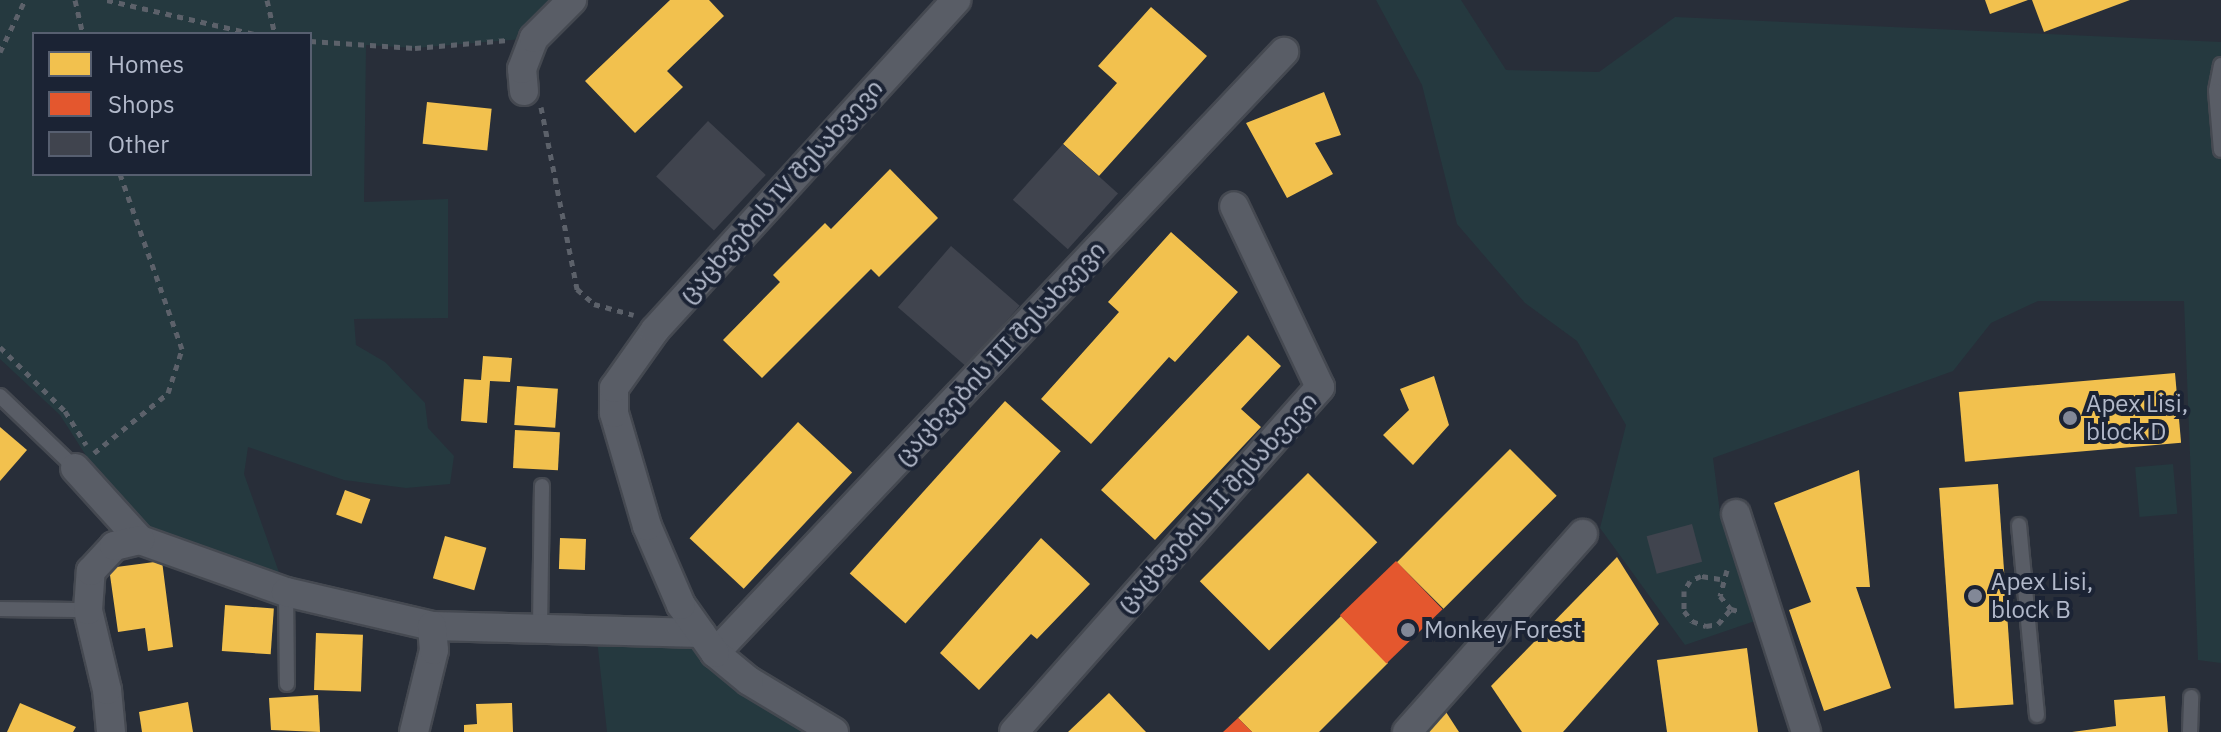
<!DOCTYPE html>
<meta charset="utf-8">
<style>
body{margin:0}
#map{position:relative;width:2221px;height:732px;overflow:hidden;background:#282e39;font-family:"IBM Plex Sans","Noto Sans Georgian",sans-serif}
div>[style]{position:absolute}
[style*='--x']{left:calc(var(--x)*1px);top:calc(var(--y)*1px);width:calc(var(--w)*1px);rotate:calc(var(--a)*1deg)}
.green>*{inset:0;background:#25393f;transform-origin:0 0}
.homes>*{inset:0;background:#f2c14e;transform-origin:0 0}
.shops>*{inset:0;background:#e4572e;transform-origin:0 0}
.building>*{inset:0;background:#40444e;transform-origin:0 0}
.path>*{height:5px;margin-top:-2.5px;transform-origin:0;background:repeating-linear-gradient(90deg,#5c616a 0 6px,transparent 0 12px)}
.roads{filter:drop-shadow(2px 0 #454951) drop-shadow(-2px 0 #454951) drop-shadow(0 2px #454951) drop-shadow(0 -2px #454951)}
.lane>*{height:14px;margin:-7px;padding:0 7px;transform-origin:7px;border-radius:7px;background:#595d66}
.street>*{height:28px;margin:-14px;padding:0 14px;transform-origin:14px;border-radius:14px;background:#595d66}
.dots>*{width:22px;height:22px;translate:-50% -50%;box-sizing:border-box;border:4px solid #1b2334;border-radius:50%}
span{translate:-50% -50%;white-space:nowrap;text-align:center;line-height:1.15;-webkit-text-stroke:8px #1b2334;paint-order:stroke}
.street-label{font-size:24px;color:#b2b9ca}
.poi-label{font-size:24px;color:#b2b9ca}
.left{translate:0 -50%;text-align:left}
.legend{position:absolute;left:32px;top:32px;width:280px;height:144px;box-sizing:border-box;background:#1b2334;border:2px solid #575f70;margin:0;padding:10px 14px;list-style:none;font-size:24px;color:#b2b9ca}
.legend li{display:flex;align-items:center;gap:16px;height:40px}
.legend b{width:40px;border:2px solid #575f70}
</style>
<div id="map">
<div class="green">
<div style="clip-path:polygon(evenodd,0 0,572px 0,534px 38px,415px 48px,366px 45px,364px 202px,448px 199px,448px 318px,354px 319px,356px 345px,385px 362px,425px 403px,428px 428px,454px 456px,450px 484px,406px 488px,344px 480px,248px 447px,244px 474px,286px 592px,140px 540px,60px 415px,0 359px,0 0,34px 34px,310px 34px,310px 174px,34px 174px,34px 34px)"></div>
<div style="clip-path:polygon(1376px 0,1461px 0,1506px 70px,1599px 72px,1675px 17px,2221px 42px,2221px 663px,2198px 660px,2184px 301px,2038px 301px,1991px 323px,1953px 371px,1713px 458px,1720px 513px,1755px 621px,1685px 645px,1600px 528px,1626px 425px,1577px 341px,1525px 303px,1457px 224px,1422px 85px)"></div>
<div style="left:2173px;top:464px;width:50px;height:38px;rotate:85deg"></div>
<div style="clip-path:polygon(596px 630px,701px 633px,824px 732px,607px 732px)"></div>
</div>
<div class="homes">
<div style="clip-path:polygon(670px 0,709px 0,724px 16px,667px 71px,683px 87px,635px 133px,585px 81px)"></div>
<div style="clip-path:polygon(1985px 0,2028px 0,1990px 14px)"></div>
<div style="clip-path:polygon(2032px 0,2130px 0,2044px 32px)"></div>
<div style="clip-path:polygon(1151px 7px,1207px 56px,1099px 176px,1063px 144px,1117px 83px,1098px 66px)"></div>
<div style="clip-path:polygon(1324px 92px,1341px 135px,1315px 143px,1333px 174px,1287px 198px,1246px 123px)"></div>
<div style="left:427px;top:102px;width:65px;height:42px;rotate:6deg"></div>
<div style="clip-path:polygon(890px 169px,938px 218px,879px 277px,871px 269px,762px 378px,723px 340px,780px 282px,773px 275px,825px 223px,831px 229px)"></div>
<div style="clip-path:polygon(1171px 232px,1238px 292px,1175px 362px,1169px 357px,1091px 444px,1041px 399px,1119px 312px,1108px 302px)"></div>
<div style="clip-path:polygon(1248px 335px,1281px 366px,1241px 409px,1261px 427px,1155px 540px,1101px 490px)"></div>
<div style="clip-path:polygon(483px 356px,512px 358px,510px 382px,490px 381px,487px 423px,461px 421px,464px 379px,481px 380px)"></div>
<div style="left:2175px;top:373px;width:70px;height:217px;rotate:85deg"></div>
<div style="clip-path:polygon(1434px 376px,1449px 425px,1413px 465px,1383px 435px,1409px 410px,1400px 389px)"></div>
<div style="left:517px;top:386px;width:41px;height:39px;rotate:4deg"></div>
<div style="left:1005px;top:401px;width:75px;height:232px;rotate:42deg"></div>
<div style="left:798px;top:422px;width:74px;height:159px;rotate:43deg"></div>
<div style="clip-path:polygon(0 427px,27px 450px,0 481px)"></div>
<div style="left:515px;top:430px;width:45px;height:38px;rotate:3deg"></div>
<div style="left:1510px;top:449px;width:66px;height:160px;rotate:45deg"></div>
<div style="clip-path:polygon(1859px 470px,1870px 587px,1856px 587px,1891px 688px,1824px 711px,1789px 610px,1811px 602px,1774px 503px)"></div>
<div style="left:1308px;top:473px;width:98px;height:153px;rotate:45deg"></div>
<div style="left:1998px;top:484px;width:221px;height:59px;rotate:86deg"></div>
<div style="left:345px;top:490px;width:27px;height:26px;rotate:20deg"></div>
<div style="left:445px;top:536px;width:43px;height:44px;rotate:16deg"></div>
<div style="left:560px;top:538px;width:26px;height:31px;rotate:2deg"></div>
<div style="clip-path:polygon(1041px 538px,1090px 584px,1037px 639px,1031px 634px,979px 690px,940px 653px)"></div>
<div style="clip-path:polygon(1617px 557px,1659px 624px,1563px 732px,1522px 732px,1491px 686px)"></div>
<div style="clip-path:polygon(162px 561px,173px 647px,148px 651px,145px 628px,118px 632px,109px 568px)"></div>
<div style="left:225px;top:605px;width:49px;height:46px;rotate:4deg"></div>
<div style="clip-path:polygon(1341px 616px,1388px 663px,1319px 732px,1252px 732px,1238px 718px)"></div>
<div style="left:316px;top:633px;width:47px;height:57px;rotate:2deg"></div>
<div style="clip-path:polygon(1747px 648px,1758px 732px,1667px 732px,1657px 660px)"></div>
<div style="clip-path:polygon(1109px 693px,1146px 732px,1068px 732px)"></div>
<div style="clip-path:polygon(318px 695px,320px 732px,271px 730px,269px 698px)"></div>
<div style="clip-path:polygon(2165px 696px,2168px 732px,2072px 732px,2116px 726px,2114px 700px)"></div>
<div style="clip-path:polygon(188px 702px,193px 732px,142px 732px,139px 712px)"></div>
<div style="clip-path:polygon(20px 703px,76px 727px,73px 732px,7px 732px)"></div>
<div style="clip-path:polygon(512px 703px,513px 732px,464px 732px,464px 725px,477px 724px,476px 704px)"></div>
<div style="clip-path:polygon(1446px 712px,1459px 732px,1428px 732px)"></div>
</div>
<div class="shops">
<div style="left:1396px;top:561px;width:67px;height:78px;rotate:46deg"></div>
<div style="clip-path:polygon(1238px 718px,1252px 732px,1223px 732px)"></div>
</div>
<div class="building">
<div style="left:708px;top:121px;width:79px;height:76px;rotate:43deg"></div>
<div style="left:1063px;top:144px;width:74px;height:75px;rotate:42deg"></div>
<div style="left:951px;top:246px;width:91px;height:81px;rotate:41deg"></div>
<div style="left:1692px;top:524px;width:39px;height:47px;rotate:75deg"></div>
</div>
<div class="path">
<div style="--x:75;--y:0;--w:35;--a:77"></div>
<div style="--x:107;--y:0;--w:151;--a:13"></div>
<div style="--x:267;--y:0;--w:35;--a:77"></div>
<div style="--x:310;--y:41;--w:105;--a:3.8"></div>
<div style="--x:415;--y:48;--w:93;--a:-4.9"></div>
<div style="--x:0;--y:52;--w:58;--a:-64.3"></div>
<div style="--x:541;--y:107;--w:186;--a:78.8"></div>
<div style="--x:577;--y:289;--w:23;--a:41"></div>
<div style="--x:594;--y:304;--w:41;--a:15.4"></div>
<div style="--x:0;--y:347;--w:91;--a:44.6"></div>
<div style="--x:65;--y:411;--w:40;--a:58"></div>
<div style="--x:94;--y:453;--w:95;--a:-39"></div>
<div style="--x:168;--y:393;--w:46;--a:-72.3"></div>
<div style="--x:182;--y:349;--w:186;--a:-109.5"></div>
<div style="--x:1727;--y:570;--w:27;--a:105"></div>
<div style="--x:1720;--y:596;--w:17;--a:50"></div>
<div style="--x:1731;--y:609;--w:11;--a:15"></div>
<div style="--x:1720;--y:579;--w:19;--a:-171"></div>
<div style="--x:1701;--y:576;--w:12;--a:156"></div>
<div style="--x:1690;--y:581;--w:12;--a:121"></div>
<div style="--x:1684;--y:591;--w:20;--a:90"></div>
<div style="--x:1684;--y:611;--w:13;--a:51"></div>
<div style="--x:1692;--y:621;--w:15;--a:20"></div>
<div style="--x:1706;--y:626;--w:12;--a:-9"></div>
<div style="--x:1718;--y:624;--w:20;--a:-49"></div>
</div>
<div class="roads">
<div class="lane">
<div style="--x:2221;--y:65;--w:26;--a:101"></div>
<div style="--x:2216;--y:91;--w:59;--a:85.2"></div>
<div style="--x:0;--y:396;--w:104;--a:43.8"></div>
<div style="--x:2019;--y:525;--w:191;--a:84.6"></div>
<div style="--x:286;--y:592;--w:92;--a:89.4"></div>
<div style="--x:0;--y:609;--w:88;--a:0.7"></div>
<div style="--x:540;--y:629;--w:143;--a:-89.2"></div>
<div style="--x:2190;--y:732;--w:35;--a:-88"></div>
</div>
<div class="street">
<div style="--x:524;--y:91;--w:22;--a:-95"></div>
<div style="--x:522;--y:69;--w:33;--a:-69"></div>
<div style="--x:534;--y:38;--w:54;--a:-45"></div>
<div style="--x:75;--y:468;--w:97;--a:47.9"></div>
<div style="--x:140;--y:540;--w:155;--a:19.6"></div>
<div style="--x:286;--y:592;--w:150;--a:13.1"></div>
<div style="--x:432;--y:626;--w:269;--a:1.5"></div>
<div style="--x:1736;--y:514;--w:229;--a:72.2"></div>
<div style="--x:715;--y:653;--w:828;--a:-46.57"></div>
<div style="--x:111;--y:732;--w:42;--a:-95.4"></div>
<div style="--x:107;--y:690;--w:82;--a:-103.4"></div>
<div style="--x:88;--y:610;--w:39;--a:-86"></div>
<div style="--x:91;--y:571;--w:34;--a:-47"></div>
<div style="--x:114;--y:546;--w:27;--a:-13"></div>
<div style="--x:414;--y:732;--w:84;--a:-76.3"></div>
<div style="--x:434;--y:650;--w:24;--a:-95"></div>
<div style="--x:834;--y:732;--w:99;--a:-149"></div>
<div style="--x:749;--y:681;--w:44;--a:-140.5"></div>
<div style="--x:715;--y:653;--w:59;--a:-125.3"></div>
<div style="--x:681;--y:605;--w:86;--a:-113.3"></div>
<div style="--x:647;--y:526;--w:118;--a:-106.3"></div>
<div style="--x:614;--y:413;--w:25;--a:-90"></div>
<div style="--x:614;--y:388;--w:71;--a:-54.7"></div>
<div style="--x:655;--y:330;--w:447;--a:-47.6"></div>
<div style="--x:1014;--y:732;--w:461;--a:-48.4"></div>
<div style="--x:1320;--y:387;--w:200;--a:-115.4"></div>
<div style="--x:1407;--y:732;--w:265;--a:-48.4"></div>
</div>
</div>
<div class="dots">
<div style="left:2070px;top:418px;background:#828897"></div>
<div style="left:1975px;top:596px;background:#828897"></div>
<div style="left:1408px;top:630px;background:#828897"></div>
</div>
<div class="street-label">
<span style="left:781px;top:191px;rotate:-48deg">ცაცხვების IV შესახვევი</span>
<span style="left:1000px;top:353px;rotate:-47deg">ცაცხვების III შესახვევი</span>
<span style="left:1217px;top:502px;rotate:-48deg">ცაცხვების II შესახვევი</span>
</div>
<div class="poi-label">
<span class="left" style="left:2086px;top:418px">Apex Lisi,<br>block D</span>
<span class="left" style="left:1991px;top:596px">Apex Lisi,<br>block B</span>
<span class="left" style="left:1424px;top:630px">Monkey Forest</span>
</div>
<ul class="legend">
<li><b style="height:22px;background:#f2c14e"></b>Homes</li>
<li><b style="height:22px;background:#e4572e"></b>Shops</li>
<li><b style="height:22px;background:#40444e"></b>Other</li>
</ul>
</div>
